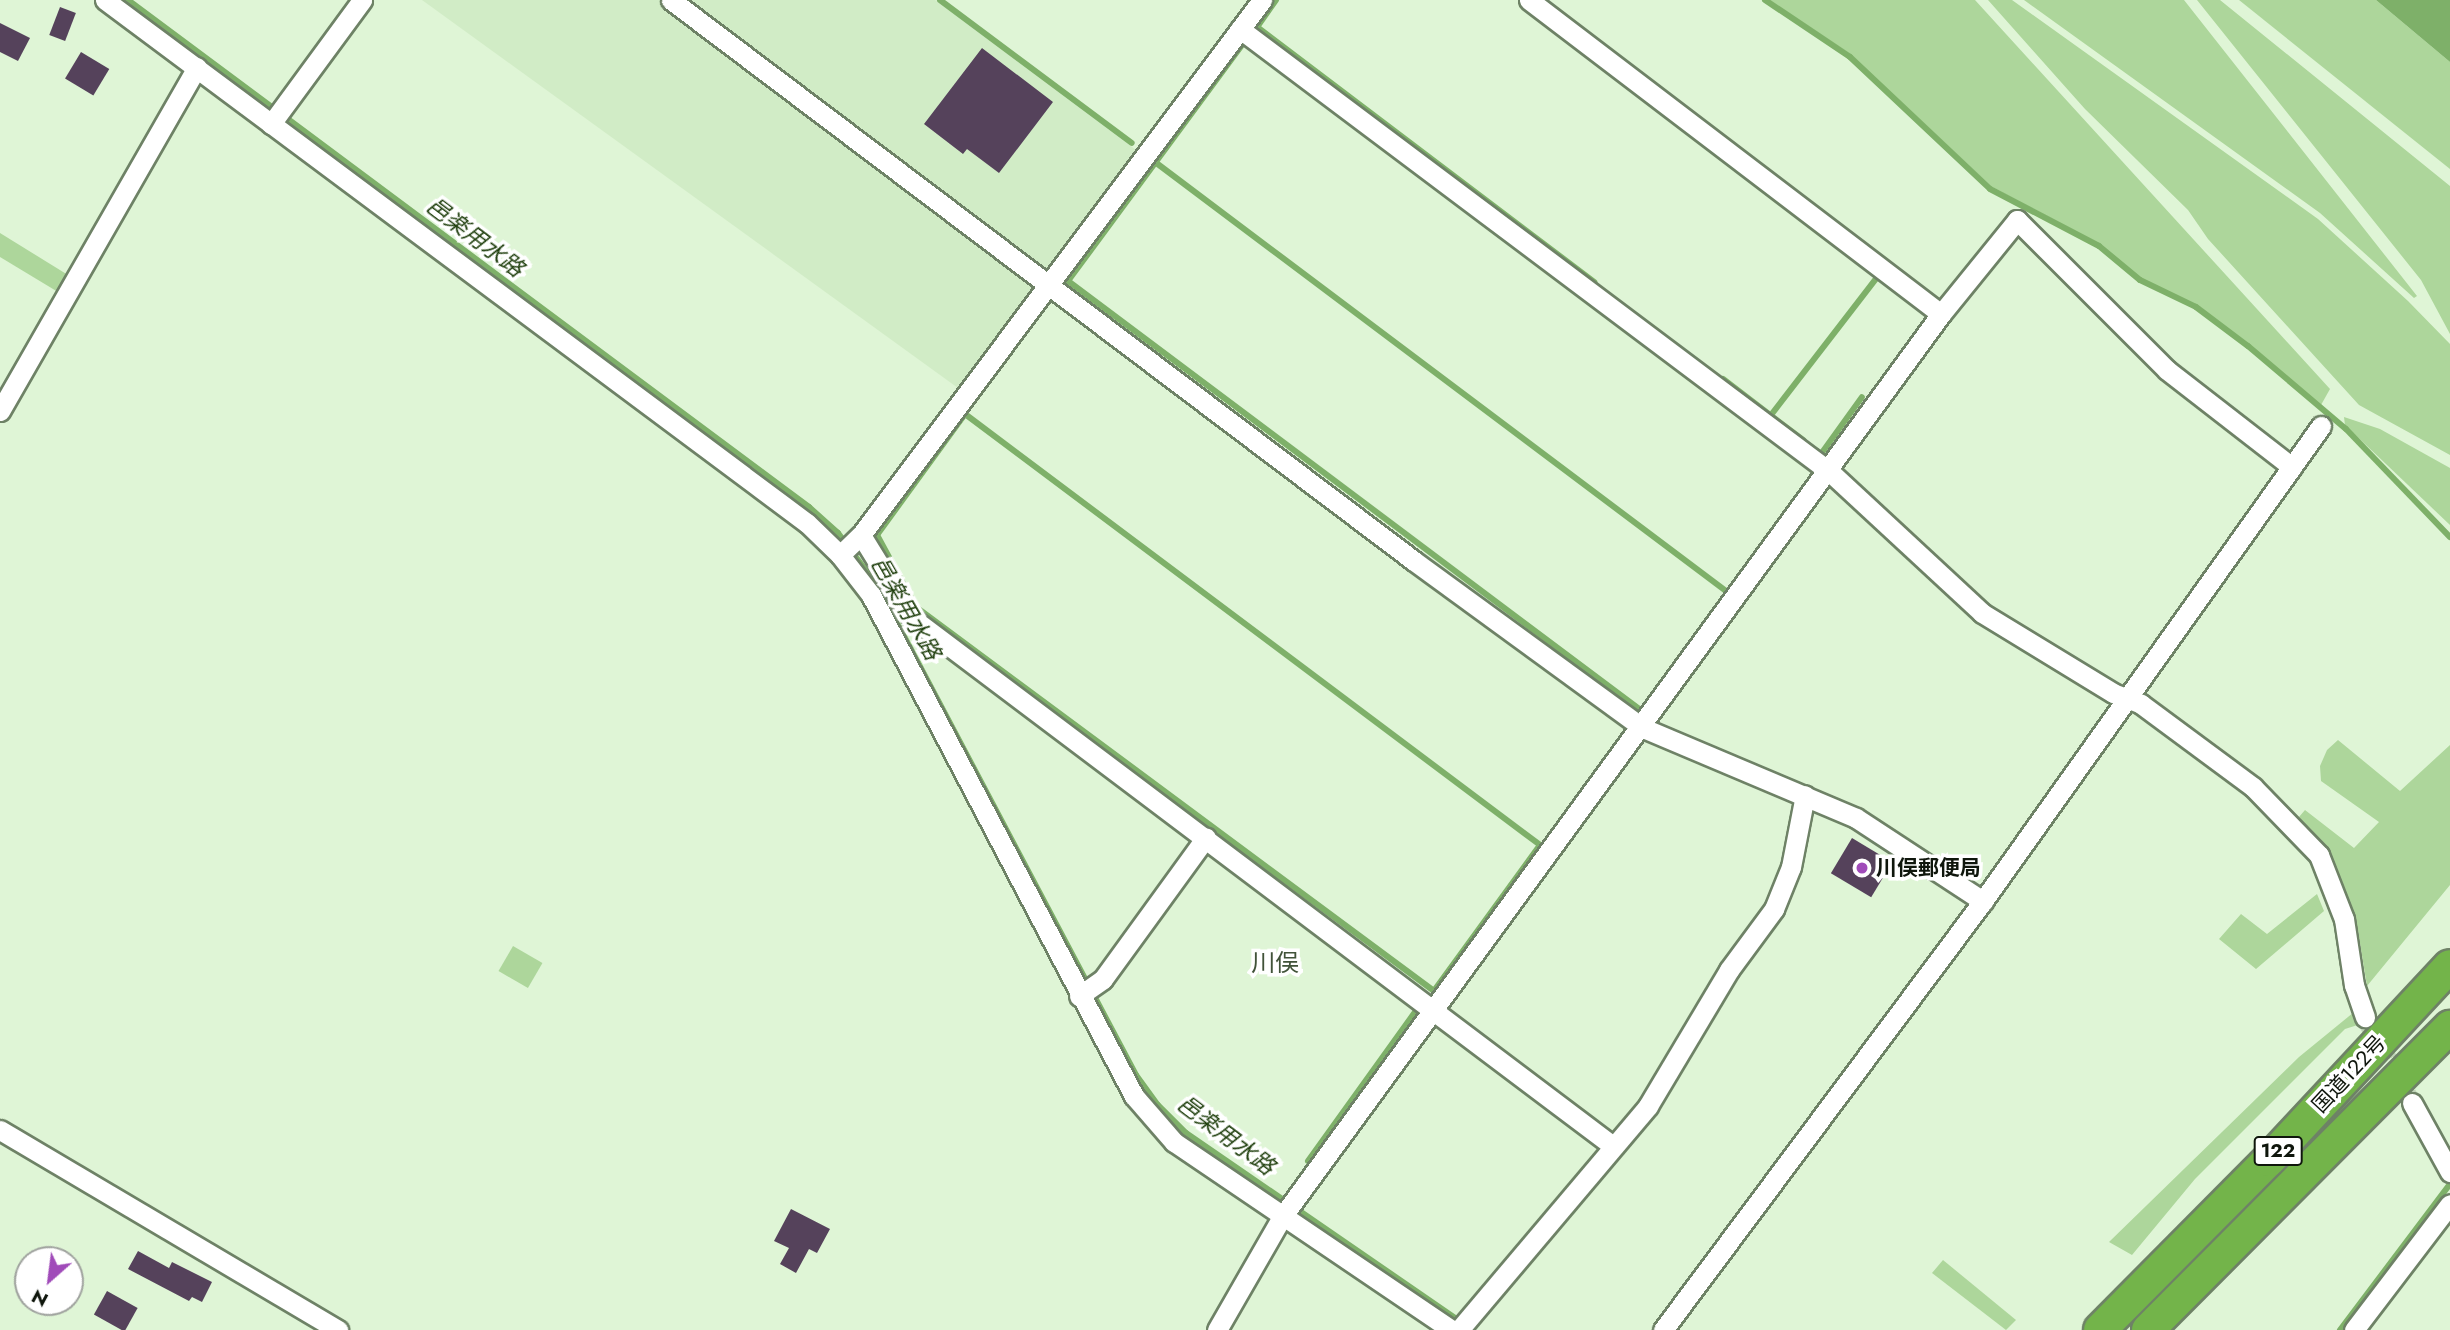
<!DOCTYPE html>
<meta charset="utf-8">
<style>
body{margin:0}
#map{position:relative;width:2450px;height:1330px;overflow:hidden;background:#dff5d6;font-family:Jost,"Noto Sans JP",sans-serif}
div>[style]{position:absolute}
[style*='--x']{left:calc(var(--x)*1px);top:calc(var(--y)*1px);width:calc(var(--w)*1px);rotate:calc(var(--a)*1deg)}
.built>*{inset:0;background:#d1ecc6}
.green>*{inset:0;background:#add69b;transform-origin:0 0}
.water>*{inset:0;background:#7eb069}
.stream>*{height:6px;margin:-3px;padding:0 3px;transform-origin:3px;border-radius:3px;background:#7eb069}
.building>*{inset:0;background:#55425b;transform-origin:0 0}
.minor-tunnel>*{height:19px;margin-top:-9.5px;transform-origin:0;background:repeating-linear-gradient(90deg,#c0d4b8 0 19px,transparent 0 29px)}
.roads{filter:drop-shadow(2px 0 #6e8266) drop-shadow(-2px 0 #6e8266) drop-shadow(0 2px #6e8266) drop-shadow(0 -2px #6e8266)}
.minor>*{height:19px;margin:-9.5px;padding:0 9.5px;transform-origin:9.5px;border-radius:9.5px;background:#fff}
.trunk>*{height:32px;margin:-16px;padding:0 16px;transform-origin:16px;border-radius:16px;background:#73b44a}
.dots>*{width:19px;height:19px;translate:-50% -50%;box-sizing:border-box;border:4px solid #fff;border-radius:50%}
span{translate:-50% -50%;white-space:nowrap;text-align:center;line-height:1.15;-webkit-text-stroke:7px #fff;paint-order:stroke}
.shield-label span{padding:2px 5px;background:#fff;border:2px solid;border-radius:5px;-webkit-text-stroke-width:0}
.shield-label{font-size:19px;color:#0f160c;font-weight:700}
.poi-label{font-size:21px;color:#0f160c;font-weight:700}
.left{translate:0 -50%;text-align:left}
.street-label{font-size:21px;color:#0f160c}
.water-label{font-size:23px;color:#1e3e0c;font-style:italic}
.quarter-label{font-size:24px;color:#415339}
.north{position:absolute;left:14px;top:1246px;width:70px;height:70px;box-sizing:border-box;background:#fff;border:2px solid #9fa29e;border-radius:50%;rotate:208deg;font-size:19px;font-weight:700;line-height:28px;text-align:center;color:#0f160c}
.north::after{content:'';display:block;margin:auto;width:24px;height:32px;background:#a04bb9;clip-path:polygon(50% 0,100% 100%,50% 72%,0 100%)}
</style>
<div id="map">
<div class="built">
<div style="clip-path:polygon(422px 0,935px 0,1136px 150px,958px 388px)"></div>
</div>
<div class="green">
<div style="clip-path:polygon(1769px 0,1975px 0,2330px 389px,2321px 405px,2199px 306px,2142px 279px,2100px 244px,1992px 187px,1849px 53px)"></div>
<div style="clip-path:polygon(1988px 0,2012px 0,2318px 219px,2408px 301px,2450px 344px,2450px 455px,2359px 405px,2208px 239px,2188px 210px,2085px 109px)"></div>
<div style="clip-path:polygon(2024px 0,2184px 0,2417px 296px,2414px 298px,2320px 213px)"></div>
<div style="clip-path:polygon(2197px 0,2220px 0,2450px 186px,2450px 334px,2421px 280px)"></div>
<div style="clip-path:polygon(2239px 0,2376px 0,2450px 62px,2450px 169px)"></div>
<div style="clip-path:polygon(0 233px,68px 275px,58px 292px,0 257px)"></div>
<div style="clip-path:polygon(2344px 417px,2380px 429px,2450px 468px,2450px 525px,2345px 425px)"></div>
<div style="clip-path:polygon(2338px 740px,2400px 791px,2450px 745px,2450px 885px,2367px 986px,2358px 931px,2338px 871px,2299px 817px,2305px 810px,2354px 848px,2379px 822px,2321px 781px,2320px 766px,2327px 750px)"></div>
<div style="clip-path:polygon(2317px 894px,2324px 911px,2256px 969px,2219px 939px,2241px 914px,2267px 934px)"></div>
<div style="left:513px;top:946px;width:34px;height:29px;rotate:30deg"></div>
<div style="clip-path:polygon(2359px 1008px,2364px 1023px,2345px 1029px,2195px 1179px,2132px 1255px,2109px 1242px,2299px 1057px)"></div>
<div style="clip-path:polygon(1943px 1260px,2016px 1320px,2006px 1330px,1932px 1273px)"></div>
</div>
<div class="water">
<div style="clip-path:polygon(2376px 0,2450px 0,2450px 62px)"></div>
</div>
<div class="stream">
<div style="--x:128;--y:0;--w:849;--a:36.67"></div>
<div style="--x:809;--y:507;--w:39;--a:42"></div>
<div style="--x:838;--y:533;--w:67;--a:53.5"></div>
<div style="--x:878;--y:587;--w:552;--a:62.14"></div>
<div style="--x:1136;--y:1075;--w:37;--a:54"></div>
<div style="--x:1158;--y:1105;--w:40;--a:45"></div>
<div style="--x:1186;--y:1133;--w:348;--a:34.5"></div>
<div style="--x:940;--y:0;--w:239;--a:36.7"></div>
<div style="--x:1276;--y:0;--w:33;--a:125"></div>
<div style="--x:1257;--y:27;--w:423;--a:37.1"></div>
<div style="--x:1765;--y:0;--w:102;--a:33.8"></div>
<div style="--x:1850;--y:57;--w:192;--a:43.3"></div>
<div style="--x:1990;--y:189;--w:123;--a:27.6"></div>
<div style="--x:2099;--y:246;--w:53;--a:39.7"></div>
<div style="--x:2140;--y:280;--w:62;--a:25.7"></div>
<div style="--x:2196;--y:307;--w:65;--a:36.9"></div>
<div style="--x:2248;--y:346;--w:128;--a:40.3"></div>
<div style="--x:2346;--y:429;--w:150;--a:46.1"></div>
<div style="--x:1242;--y:45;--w:293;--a:126.4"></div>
<div style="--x:1068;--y:281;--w:717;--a:36.84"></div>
<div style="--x:1155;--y:162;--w:719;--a:36.92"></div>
<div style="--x:1723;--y:379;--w:101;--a:37.3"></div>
<div style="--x:965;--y:414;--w:719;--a:36.85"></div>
<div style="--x:1540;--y:845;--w:180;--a:126"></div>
<div style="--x:1434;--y:991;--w:645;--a:-143.45"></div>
<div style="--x:916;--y:607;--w:82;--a:-118.4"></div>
<div style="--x:877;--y:535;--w:150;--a:-54"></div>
<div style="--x:1771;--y:415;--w:182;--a:-52.4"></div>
<div style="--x:1817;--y:451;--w:5;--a:37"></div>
<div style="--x:1821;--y:454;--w:70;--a:-54.3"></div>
<div style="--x:1308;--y:1161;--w:188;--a:-54.3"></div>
<div style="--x:2340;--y:1330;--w:183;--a:-53"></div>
</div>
<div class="building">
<div style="left:60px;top:7px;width:17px;height:30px;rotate:21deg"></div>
<div style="clip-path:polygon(0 23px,30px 38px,18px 61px,0 52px)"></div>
<div style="clip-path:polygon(982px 48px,1053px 102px,999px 173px,967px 149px,963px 154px,924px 124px)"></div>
<div style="left:81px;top:52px;width:33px;height:31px;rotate:31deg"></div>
<div style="left:1852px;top:838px;width:47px;height:41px;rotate:31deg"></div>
<div style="clip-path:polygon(791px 1209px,830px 1229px,817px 1253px,809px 1249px,796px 1273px,780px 1264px,789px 1248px,774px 1241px)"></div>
<div style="clip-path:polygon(138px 1251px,169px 1268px,172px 1262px,212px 1282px,202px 1302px,192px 1297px,189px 1301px,128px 1269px)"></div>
<div style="left:107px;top:1291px;width:35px;height:27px;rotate:29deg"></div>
</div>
<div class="minor-tunnel">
<div style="--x:2365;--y:1017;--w:98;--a:61.3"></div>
</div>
<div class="roads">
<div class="minor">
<div style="--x:105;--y:0;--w:875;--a:36.69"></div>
<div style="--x:807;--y:523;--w:46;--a:44.1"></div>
<div style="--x:840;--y:555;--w:51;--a:52.2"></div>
<div style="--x:871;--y:595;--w:566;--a:62.3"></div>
<div style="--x:1134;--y:1096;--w:61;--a:49"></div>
<div style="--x:1174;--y:1142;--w:336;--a:34.1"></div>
<div style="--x:671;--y:0;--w:931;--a:37.05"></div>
<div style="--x:1414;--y:561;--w:283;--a:36.1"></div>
<div style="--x:1643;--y:728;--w:231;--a:22.9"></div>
<div style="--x:1856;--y:818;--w:152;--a:33.2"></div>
<div style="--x:1529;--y:0;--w:518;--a:37.31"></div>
<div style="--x:1240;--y:29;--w:738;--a:36.9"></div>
<div style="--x:1830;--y:472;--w:207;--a:42.8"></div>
<div style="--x:1982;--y:613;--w:153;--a:31.4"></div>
<div style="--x:2113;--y:693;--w:30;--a:21"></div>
<div style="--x:2141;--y:704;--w:139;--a:36.5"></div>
<div style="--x:2253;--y:787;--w:95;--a:45.9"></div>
<div style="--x:2319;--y:855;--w:69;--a:68.7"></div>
<div style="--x:2344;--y:919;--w:67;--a:81.4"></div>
<div style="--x:2354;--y:985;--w:34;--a:71"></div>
<div style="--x:271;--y:124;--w:154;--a:-53.7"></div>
<div style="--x:0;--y:411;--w:396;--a:-60.2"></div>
<div style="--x:861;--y:535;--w:97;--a:58.4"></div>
<div style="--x:912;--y:618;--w:878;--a:36.99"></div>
<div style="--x:840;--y:555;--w:29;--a:-44"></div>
<div style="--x:861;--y:535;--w:669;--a:-53.15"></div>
<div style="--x:1079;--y:996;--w:29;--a:-35"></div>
<div style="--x:1103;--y:979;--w:175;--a:-54"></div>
<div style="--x:2412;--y:1103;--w:79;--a:61.2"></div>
<div style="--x:0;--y:1130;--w:393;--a:30.6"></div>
<div style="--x:1217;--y:1330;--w:130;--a:-60.1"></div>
<div style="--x:1282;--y:1217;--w:1118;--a:-53.88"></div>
<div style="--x:1941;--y:314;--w:121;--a:-51"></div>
<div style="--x:2017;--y:220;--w:212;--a:45"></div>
<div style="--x:2167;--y:370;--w:158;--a:37.8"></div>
<div style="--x:1459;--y:1330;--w:293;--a:-49.8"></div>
<div style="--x:1648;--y:1106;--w:158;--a:-59.2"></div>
<div style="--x:1729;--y:970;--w:76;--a:-53.6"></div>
<div style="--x:1774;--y:909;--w:45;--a:-68"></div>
<div style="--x:1791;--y:867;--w:73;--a:-79"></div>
<div style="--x:1663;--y:1330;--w:535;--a:-53.28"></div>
<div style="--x:1983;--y:901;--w:583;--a:-54.57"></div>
<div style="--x:2354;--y:1330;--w:158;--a:-52.7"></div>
</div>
<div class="trunk">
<div style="--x:2100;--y:1330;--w:240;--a:-45.2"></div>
<div style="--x:2269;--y:1160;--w:265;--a:-47"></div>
<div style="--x:2148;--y:1330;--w:428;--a:-45.1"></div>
</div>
</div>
<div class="dots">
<div style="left:1862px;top:868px;background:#a04bb9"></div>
</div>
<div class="shield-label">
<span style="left:2278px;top:1151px">122</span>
</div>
<div class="poi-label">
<span class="left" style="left:1876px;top:868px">川俣郵便局</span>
</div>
<div class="street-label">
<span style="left:2349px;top:1074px;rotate:-47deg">国道122号</span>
</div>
<div class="water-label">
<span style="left:475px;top:237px;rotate:37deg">邑楽用水路</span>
<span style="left:906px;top:608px;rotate:60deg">邑楽用水路</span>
<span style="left:1226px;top:1135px;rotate:37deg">邑楽用水路</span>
</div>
<div class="quarter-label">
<span style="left:1275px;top:963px">川俣</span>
</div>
<div class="north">N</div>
</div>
